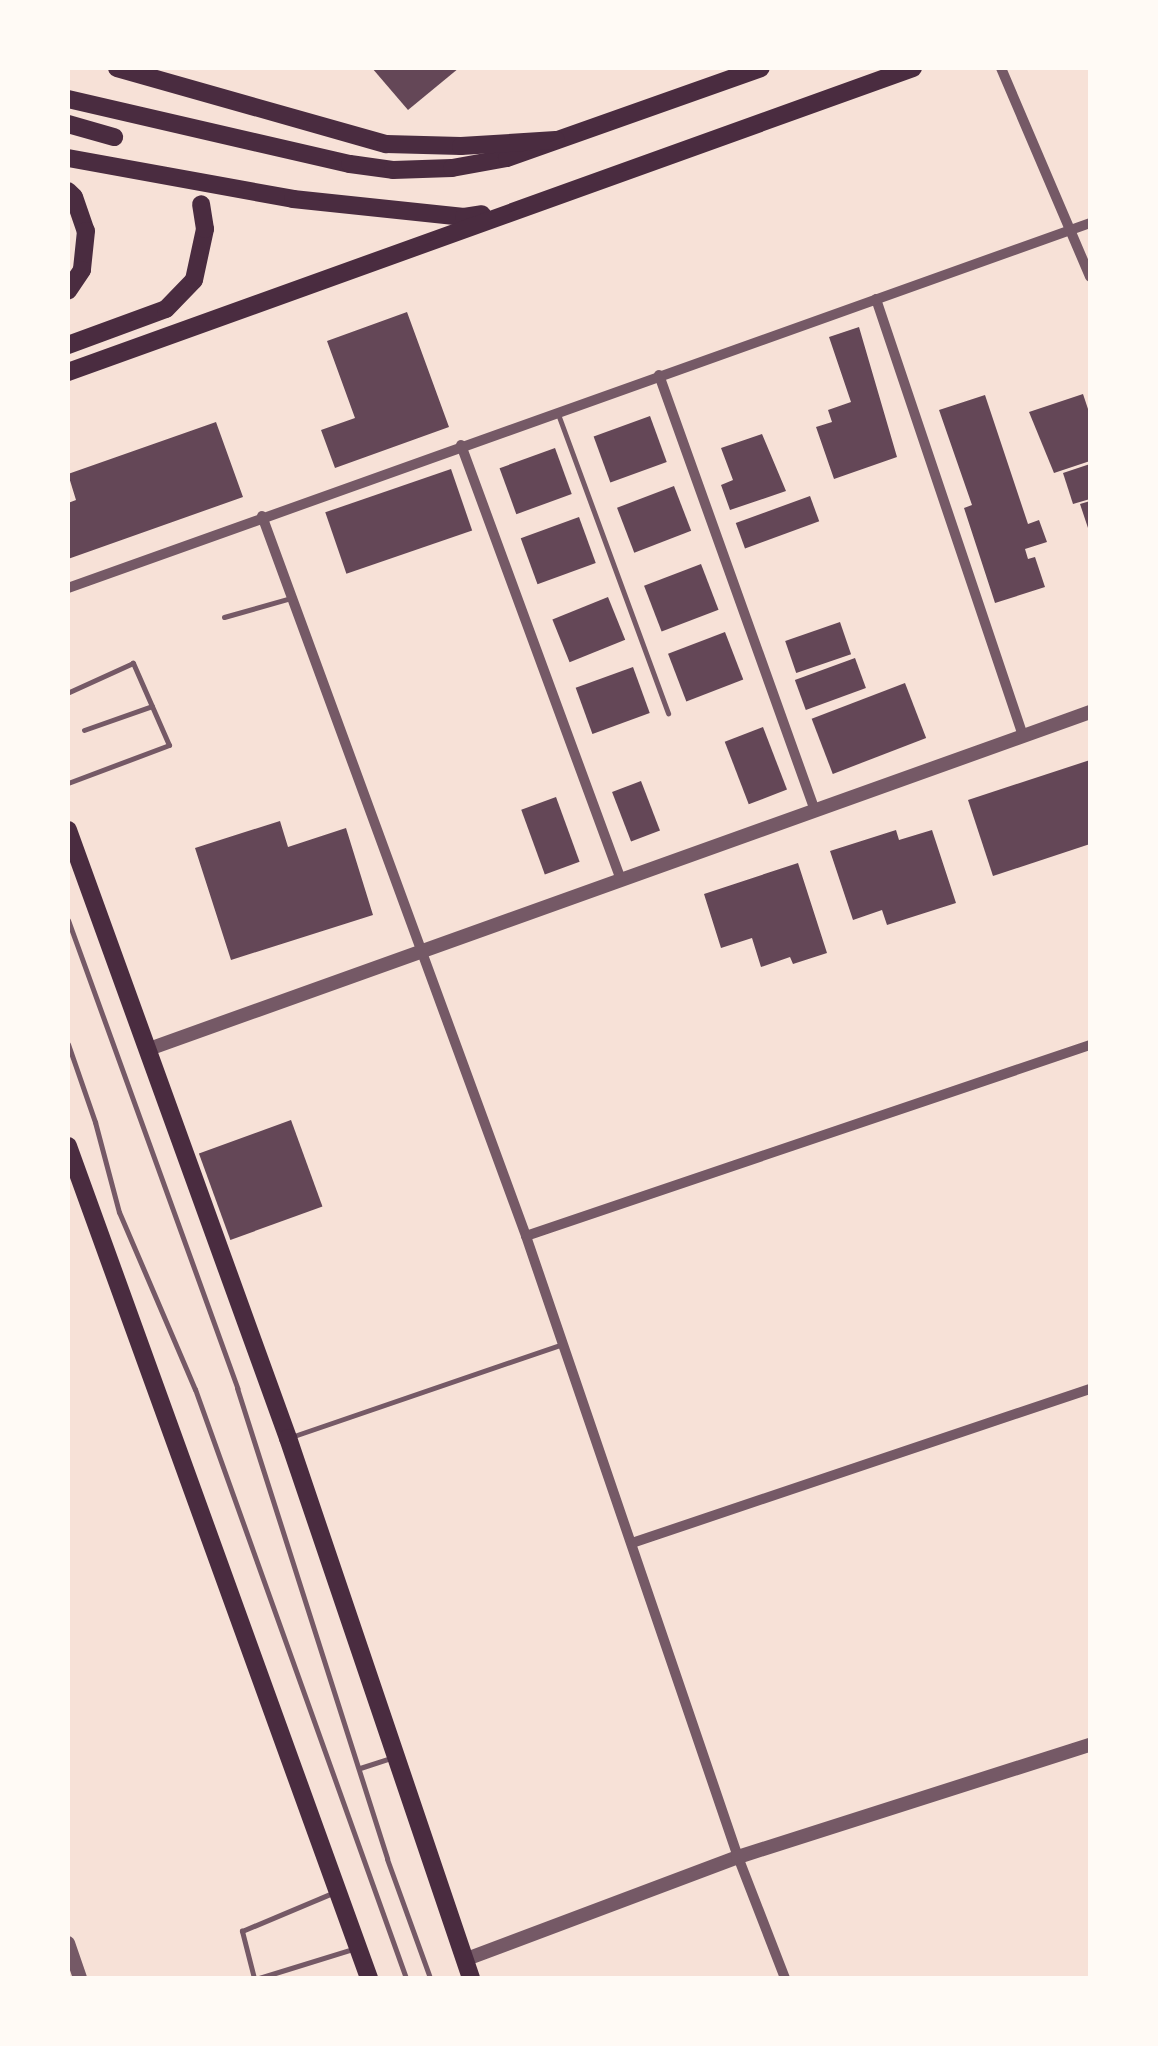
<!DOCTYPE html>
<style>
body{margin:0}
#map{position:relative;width:1158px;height:2046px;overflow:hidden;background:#f7e1d7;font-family:"Zilla Slab",serif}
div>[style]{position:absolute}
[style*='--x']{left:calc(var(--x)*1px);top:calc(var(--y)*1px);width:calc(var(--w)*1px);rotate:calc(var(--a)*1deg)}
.building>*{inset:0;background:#644757;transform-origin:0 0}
.service>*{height:5px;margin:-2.5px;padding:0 2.5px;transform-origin:2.5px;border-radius:2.5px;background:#755966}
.minor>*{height:10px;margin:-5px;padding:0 5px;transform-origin:5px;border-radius:5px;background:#755966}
.tertiary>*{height:14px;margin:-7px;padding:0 7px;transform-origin:7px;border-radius:7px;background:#755966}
.primary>*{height:18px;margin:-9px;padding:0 9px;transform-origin:9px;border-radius:9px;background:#4a2c40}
.trunk>*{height:18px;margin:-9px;padding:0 9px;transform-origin:9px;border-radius:9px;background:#4a2c40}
span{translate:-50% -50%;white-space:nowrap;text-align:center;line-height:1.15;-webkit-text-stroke:9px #fffaf5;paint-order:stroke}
.frame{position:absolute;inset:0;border:70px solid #fffaf5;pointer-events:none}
</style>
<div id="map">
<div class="building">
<div style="clip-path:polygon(372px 68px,459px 68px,408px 110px)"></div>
<div style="clip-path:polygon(407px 312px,449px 427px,335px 468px,321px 430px,355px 418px,327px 341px)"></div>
<div style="clip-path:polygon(859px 327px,897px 457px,834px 479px,816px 427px,832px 422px,828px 410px,851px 402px,829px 337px)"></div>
<div style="clip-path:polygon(1083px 394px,1090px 415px,1090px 461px,1054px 473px,1029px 412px)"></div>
<div style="clip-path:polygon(985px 395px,1028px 524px,1039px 520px,1047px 542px,1025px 549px,1028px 559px,1035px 557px,1045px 587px,995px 603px,964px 508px,972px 505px,939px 410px)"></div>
<div style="left:650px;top:416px;width:49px;height:60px;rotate:70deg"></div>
<div style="clip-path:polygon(216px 422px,243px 497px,68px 559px,68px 503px,76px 500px,68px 474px)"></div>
<div style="clip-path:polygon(762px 434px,786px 491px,730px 510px,721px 485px,733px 480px,721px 448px)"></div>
<div style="left:555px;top:448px;width:49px;height:59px;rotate:70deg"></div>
<div style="clip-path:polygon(1090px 464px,1090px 499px,1073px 504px,1063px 473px)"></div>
<div style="left:451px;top:469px;width:65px;height:133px;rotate:71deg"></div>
<div style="left:674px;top:486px;width:48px;height:61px;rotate:69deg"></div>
<div style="left:810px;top:496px;width:27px;height:79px;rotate:70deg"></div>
<div style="clip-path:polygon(1090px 501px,1090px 534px,1080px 504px)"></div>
<div style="left:579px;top:517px;width:49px;height:62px;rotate:70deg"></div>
<div style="left:701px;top:564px;width:49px;height:61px;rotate:69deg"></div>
<div style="left:608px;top:597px;width:46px;height:60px;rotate:68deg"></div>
<div style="left:840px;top:622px;width:34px;height:58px;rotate:71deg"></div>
<div style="left:725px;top:632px;width:51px;height:61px;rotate:69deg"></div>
<div style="left:855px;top:658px;width:32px;height:64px;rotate:70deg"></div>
<div style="left:633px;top:667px;width:49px;height:61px;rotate:70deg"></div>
<div style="left:905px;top:683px;width:59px;height:100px;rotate:69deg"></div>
<div style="left:763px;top:727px;width:67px;height:41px;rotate:69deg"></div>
<div style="clip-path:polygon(1090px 760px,1090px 844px,993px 876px,968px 800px)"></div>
<div style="left:641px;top:781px;width:53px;height:31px;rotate:69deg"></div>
<div style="left:556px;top:797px;width:69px;height:37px;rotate:70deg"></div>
<div style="clip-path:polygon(280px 821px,288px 847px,346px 828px,373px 915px,231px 960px,195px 848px)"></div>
<div style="clip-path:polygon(896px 830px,899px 840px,932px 830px,956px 903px,887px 925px,882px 910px,853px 920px,830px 851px)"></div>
<div style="clip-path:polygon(798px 863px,827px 953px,793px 964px,790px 957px,761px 967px,752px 938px,721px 948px,704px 894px)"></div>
<div style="left:291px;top:1120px;width:92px;height:98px;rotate:70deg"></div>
</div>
<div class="service">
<div style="--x:558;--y:414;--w:319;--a:69.8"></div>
<div style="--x:224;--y:617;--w:70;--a:-15.8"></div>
<div style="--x:84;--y:730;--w:72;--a:-19.4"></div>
<div style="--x:68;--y:783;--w:108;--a:-20.6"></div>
<div style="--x:169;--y:745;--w:90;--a:-113.7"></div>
<div style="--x:133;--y:663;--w:70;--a:155.6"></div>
<div style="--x:68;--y:920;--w:498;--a:70.1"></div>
<div style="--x:237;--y:1388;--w:494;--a:72.3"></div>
<div style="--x:387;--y:1859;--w:127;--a:70.1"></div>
<div style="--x:68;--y:1044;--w:83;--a:70.9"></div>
<div style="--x:95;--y:1122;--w:93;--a:75.1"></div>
<div style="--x:119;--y:1212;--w:193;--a:66.8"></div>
<div style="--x:195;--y:1389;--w:626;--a:70.29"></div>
<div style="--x:291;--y:1437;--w:287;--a:-18.9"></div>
<div style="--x:360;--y:1768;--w:32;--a:-18"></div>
<div style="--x:254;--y:1978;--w:49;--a:-104.3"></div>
<div style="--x:242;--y:1931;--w:101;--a:-22.8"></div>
<div style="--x:259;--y:1978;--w:102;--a:-17.2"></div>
</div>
<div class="minor">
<div style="--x:1001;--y:68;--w:227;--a:66.9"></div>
<div style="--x:876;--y:299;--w:461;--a:71.4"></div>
<div style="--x:659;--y:375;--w:463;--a:70.3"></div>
<div style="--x:461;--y:445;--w:463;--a:69.8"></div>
<div style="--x:262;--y:516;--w:767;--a:69.86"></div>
<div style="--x:526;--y:1236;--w:656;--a:71.15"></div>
<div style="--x:738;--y:1857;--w:130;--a:68.8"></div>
<div style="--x:68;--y:588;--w:1085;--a:-19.65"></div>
<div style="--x:526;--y:1236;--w:595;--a:-18.71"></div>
<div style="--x:632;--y:1543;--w:483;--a:-18.6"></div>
</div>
<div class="tertiary">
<div style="--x:149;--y:1049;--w:1000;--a:-19.7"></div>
<div style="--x:68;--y:1943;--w:37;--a:71"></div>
<div style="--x:464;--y:1960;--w:293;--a:-20.6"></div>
<div style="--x:738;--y:1857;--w:369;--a:-17.7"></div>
</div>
<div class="primary">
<div style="--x:68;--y:99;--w:289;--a:13"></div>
<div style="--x:350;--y:164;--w:43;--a:7.9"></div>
<div style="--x:393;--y:170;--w:59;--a:-1.9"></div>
<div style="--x:452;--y:168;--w:56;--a:-10.3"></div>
<div style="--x:507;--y:158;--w:269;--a:-19.5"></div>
<div style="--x:68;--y:124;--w:48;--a:15.8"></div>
<div style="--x:68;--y:158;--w:229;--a:10.3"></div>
<div style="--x:293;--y:199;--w:172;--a:6"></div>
<div style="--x:464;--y:217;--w:18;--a:-9"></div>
<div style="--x:68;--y:345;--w:104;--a:-20.2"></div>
<div style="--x:166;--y:309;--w:40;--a:-46"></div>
<div style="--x:194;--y:280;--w:52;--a:-77.8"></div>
<div style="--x:205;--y:229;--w:25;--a:-99"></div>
<div style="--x:68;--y:372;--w:898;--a:-19.79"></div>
</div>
<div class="trunk">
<div style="--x:117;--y:68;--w:280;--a:15.8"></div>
<div style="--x:386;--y:144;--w:75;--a:1.5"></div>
<div style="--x:461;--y:146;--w:95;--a:-3.6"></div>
<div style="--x:68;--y:191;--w:8;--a:45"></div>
<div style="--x:74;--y:197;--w:36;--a:71"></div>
<div style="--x:86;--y:231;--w:39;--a:96"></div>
<div style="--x:82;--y:270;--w:25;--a:124"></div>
<div style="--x:68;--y:830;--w:647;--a:70.11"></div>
<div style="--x:288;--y:1438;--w:570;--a:71.28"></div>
<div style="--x:68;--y:1146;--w:885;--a:70.11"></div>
</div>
<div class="frame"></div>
</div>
